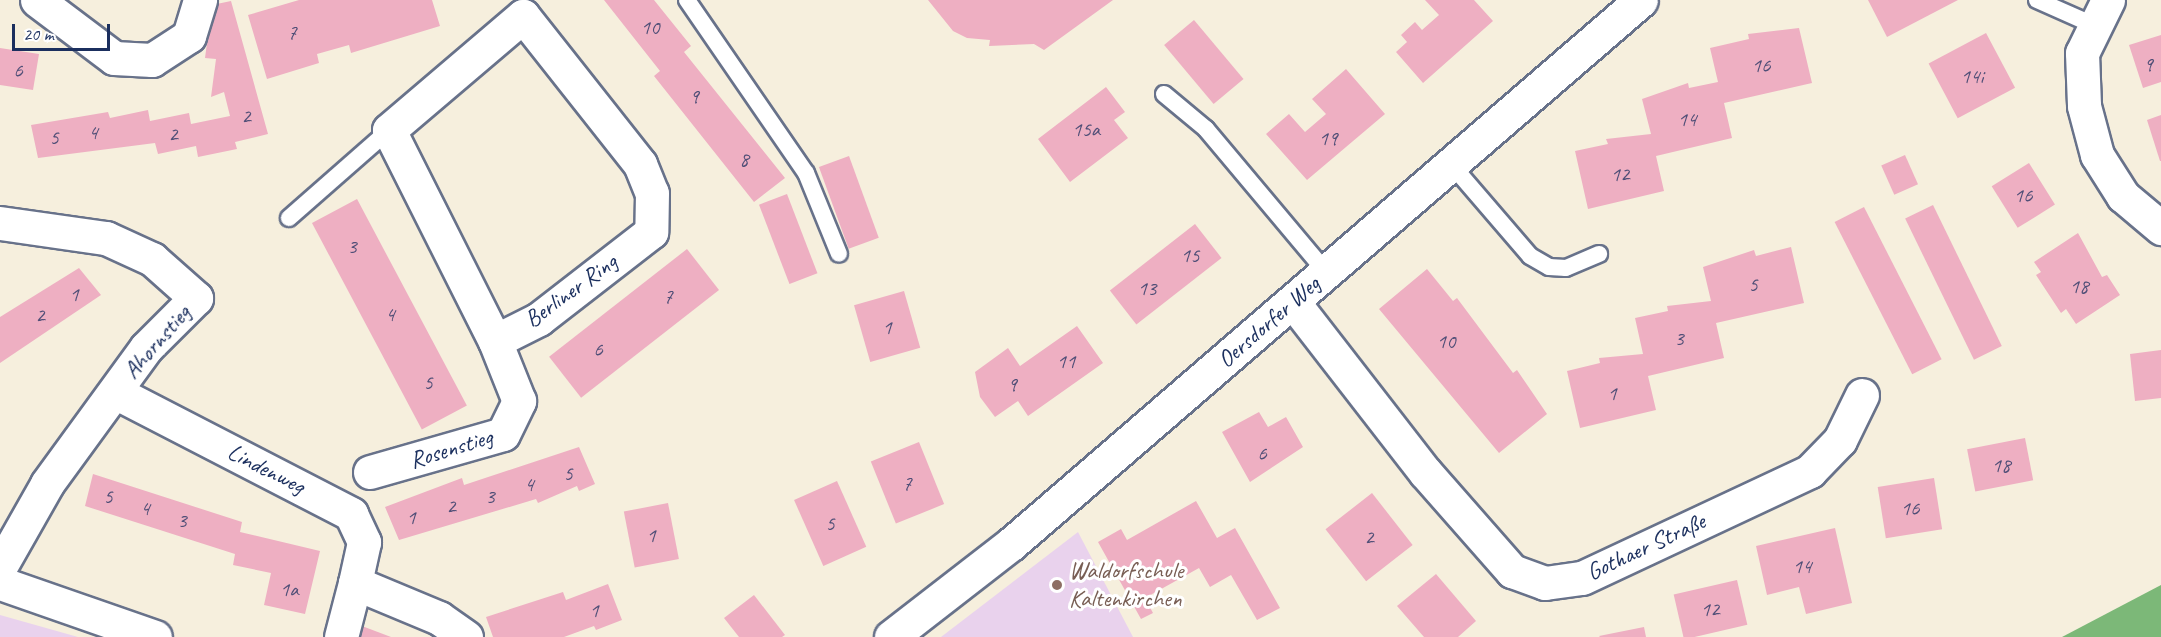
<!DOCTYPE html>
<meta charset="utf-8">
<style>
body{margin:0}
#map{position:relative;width:2161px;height:637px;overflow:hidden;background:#f6efdd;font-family:Caveat,sans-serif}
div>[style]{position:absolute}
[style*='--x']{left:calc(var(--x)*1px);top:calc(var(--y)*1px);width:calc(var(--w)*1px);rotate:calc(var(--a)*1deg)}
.built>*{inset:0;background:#e9d2ed}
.forest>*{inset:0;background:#7cb878}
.building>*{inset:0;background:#eeafc2;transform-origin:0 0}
.roads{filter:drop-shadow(2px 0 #68728a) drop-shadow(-2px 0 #68728a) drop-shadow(0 2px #68728a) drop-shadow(0 -2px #68728a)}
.service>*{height:16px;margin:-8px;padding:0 8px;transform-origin:8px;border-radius:8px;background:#fff}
.minor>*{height:33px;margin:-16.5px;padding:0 16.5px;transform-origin:16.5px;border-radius:16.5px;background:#fff}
.tertiary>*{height:33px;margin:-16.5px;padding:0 16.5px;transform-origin:16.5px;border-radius:16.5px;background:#fff}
.dots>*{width:16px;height:16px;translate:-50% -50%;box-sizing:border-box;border:3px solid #fff;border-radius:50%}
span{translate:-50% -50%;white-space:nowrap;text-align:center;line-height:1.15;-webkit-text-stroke:6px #fff;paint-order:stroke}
.number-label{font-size:21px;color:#504f77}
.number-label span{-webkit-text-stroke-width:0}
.street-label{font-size:24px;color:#1b2f5e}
.education-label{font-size:24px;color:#785e54}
.left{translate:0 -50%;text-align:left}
.scale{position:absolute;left:12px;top:24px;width:98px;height:27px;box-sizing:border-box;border:3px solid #1b2f5e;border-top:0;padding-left:8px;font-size:18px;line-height:21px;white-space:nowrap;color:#1b2f5e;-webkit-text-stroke:4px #fff;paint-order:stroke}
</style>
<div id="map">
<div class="built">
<div style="clip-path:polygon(1078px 532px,1133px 637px,941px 637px)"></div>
<div style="clip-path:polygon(0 615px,78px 637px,0 637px)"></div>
</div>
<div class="forest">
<div style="clip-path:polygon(2161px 585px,2161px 637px,2062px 637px)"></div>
</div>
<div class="building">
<div style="clip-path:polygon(299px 0,432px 0,440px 26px,351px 53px,349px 45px,317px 54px,319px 63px,267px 79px,248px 15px)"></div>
<div style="clip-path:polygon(604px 0,654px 0,691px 46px,684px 52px,785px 178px,754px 202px,654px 76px,660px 71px)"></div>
<div style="clip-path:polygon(928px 0,1113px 0,1044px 50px,1034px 44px,989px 46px,990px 40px,967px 38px,953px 31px)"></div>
<div style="clip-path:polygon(1425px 0,1474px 0,1493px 21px,1423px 83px,1396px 52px,1407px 42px,1401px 35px,1415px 22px,1422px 30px,1439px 15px)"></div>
<div style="clip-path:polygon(1868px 0,1958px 0,1887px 37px)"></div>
<div style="clip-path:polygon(231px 1px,268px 134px,235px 142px,237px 149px,198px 157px,196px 146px,158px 154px,155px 143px,38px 158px,31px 125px,108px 112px,110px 118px,148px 110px,150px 121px,189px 113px,191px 124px,230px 116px,224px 92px,211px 97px,216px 59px,205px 58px,212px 5px)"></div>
<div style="left:1194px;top:20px;width:77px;height:39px;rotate:50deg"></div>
<div style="clip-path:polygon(1799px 28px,1812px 83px,1724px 103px,1732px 138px,1656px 156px,1664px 191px,1588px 209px,1575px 151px,1608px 144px,1606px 139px,1651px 134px,1642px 99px,1688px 83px,1689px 88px,1718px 82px,1710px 48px,1749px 39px,1748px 34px)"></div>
<div style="left:1986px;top:33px;width:62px;height:65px;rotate:62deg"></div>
<div style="clip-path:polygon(2161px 35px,2161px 82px,2143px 88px,2129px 45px)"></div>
<div style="clip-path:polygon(0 48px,39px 54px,33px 90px,0 85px)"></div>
<div style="clip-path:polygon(1346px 69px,1385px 114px,1307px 180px,1266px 134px,1289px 114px,1305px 132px,1326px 114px,1312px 99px)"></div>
<div style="clip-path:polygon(1106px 87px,1125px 112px,1114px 120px,1128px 138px,1070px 182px,1038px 139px)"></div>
<div style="clip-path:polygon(2161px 115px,2161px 161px,2160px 161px,2147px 120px)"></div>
<div style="left:1905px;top:155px;width:32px;height:26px;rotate:66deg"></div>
<div style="left:849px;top:156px;width:87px;height:32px;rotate:70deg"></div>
<div style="left:2029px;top:163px;width:49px;height:44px;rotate:58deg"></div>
<div style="left:787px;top:194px;width:85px;height:30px;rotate:69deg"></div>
<div style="left:357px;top:199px;width:234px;height:51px;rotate:62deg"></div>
<div style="left:1933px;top:205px;width:157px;height:31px;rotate:64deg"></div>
<div style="left:1864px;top:207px;width:171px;height:33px;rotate:63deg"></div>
<div style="left:1195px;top:224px;width:43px;height:108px;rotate:52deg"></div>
<div style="clip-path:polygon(2078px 233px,2102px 277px,2107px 275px,2120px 295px,2076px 324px,2066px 309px,2061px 313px,2036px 275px,2041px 272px,2034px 262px)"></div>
<div style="clip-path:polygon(1791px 247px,1804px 303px,1716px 323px,1724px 358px,1648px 376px,1656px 410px,1580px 428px,1567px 371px,1600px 363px,1599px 358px,1643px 354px,1635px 318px,1668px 311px,1667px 306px,1711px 301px,1703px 267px,1754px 250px,1756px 256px)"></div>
<div style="left:687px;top:249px;width:52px;height:175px;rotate:52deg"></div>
<div style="clip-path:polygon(79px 268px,101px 295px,0 363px,0 317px)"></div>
<div style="clip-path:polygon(1427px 269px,1453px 301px,1457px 298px,1513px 373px,1517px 370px,1547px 414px,1499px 453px,1379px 309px)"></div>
<div style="left:904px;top:291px;width:59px;height:52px;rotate:74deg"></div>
<div style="clip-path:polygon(1077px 326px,1103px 363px,1028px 416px,1018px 401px,995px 417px,980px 397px,975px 372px,1008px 348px,1020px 366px)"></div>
<div style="clip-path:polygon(2161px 350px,2161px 398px,2135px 401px,2130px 354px)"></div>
<div style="clip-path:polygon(1259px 412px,1268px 427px,1286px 417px,1303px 447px,1250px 482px,1222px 432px)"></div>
<div style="left:2025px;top:438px;width:43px;height:59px;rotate:79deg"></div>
<div style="left:919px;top:442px;width:67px;height:52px;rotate:68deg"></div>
<div style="clip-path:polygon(579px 447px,595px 484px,579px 491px,577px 486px,538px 503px,536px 499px,399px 540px,385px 507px,462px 478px,464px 485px)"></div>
<div style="clip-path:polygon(93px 474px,242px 522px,240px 532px,320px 551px,305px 614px,264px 605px,271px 573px,233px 565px,235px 554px,85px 506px)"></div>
<div style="left:1934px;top:478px;width:52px;height:57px;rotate:81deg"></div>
<div style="left:837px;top:481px;width:72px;height:47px;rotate:66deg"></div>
<div style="left:1372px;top:493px;width:66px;height:59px;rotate:52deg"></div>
<div style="clip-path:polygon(1196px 501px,1217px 538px,1235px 528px,1280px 608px,1257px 620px,1231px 575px,1210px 587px,1199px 568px,1145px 598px,1153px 613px,1141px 619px,1098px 542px,1121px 529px,1127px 540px)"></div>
<div style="left:668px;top:503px;width:57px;height:45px;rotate:79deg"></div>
<div style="clip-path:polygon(1835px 528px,1852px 603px,1806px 614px,1799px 587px,1767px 595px,1756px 546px)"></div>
<div style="clip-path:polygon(1436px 574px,1476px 621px,1458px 637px,1424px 637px,1397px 606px)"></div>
<div style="left:1737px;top:580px;width:46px;height:65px;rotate:77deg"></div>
<div style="clip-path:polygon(608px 584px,622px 620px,596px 630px,594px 626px,564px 637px,493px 637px,486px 617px,563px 592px,566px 600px)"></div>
<div style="clip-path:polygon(754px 595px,785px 635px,782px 637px,739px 637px,724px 618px)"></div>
<div style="clip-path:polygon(354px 623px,391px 637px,348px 637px)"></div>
<div style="clip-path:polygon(1644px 627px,1646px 637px,1600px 637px,1599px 636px)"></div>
</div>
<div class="roads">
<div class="service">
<div style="--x:687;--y:0;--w:210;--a:55.5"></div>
<div style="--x:806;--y:173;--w:87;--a:67.8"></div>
<div style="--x:2037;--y:0;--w:64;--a:23.8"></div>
<div style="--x:1164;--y:94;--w:55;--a:39.8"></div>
<div style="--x:1206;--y:129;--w:188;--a:50"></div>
<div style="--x:1451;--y:164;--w:121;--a:49.3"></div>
<div style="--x:1530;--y:256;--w:22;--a:30"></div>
<div style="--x:1549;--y:267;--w:17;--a:3"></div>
<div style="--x:1566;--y:268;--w:36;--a:-23"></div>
<div style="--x:289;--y:218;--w:133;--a:-41.3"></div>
</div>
<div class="minor">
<div style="--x:37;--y:0;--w:96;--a:37"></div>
<div style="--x:114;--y:58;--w:38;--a:3"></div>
<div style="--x:152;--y:60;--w:44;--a:-33"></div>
<div style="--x:189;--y:36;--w:38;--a:-73"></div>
<div style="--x:2108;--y:0;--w:59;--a:116.1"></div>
<div style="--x:2082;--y:53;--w:53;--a:87.8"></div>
<div style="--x:2084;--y:106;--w:51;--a:75.1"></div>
<div style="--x:2097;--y:155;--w:49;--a:57.6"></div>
<div style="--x:2123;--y:196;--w:50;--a:40.1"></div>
<div style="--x:523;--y:16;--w:189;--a:51.7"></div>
<div style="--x:640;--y:164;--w:31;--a:68"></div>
<div style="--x:652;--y:193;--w:39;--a:91"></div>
<div style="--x:651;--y:232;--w:142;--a:142.2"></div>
<div style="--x:539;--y:319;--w:49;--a:153.4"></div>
<div style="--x:495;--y:341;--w:236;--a:-116.7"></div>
<div style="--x:389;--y:130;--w:176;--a:-40.4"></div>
<div style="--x:0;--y:223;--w:107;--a:8.1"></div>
<div style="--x:106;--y:238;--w:51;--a:24.5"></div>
<div style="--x:152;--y:259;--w:59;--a:41.6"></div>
<div style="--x:196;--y:298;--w:71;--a:135"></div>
<div style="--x:146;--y:348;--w:168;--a:126.1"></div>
<div style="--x:47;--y:484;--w:95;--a:119.5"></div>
<div style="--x:1293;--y:302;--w:215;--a:52.2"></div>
<div style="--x:1425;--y:472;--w:132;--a:48.7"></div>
<div style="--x:1512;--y:571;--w:35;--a:20"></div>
<div style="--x:1545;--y:583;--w:37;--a:-8"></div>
<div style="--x:1582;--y:578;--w:252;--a:-25.1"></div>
<div style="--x:1810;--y:471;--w:43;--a:-45.9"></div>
<div style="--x:1840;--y:440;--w:50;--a:-63.9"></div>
<div style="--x:115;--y:392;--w:266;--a:27.3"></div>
<div style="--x:351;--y:514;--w:31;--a:65"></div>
<div style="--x:364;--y:542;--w:42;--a:102.4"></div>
<div style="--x:370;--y:472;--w:138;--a:-15.9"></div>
<div style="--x:503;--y:434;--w:37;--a:-64"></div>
<div style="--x:519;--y:401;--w:65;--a:-111.8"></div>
<div style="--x:341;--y:637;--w:56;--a:-75.5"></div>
<div style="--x:355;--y:583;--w:91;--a:22.6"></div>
<div style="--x:439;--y:618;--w:33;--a:35"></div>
</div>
<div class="tertiary">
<div style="--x:0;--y:583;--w:164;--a:19.2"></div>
<div style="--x:891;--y:637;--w:152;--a:-37.8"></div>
<div style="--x:1011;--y:544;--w:832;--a:-40.81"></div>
</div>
</div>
<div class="dots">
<div style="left:1057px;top:585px;background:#8d6e63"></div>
</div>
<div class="number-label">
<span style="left:650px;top:27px">10</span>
<span style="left:292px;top:32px">7</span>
<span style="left:2148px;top:64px">9</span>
<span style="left:1761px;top:65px">16</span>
<span style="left:18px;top:70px">6</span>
<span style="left:1972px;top:76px">14i</span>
<span style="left:694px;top:96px">9</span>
<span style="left:246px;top:116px">2</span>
<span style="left:1687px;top:119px">14</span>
<span style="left:1086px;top:129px">15a</span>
<span style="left:93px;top:132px">4</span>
<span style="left:173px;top:134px">2</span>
<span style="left:54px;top:137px">5</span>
<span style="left:1328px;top:138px">19</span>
<span style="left:744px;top:159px">8</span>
<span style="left:1620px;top:174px">12</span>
<span style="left:2023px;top:195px">16</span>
<span style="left:352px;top:246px">3</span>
<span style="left:1190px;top:255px">15</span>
<span style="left:1753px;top:284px">5</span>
<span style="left:2079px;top:286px">18</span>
<span style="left:1147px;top:288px">13</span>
<span style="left:74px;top:294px">1</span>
<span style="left:668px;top:296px">7</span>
<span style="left:390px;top:314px">4</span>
<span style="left:40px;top:315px">2</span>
<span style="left:887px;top:327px">1</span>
<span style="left:1679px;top:338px">3</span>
<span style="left:1446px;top:341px">10</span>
<span style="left:598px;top:349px">6</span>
<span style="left:1066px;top:361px">11</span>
<span style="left:428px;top:382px">5</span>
<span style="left:1012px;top:384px">9</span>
<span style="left:1612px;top:393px">1</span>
<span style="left:1262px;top:453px">6</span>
<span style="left:2001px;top:465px">18</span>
<span style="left:568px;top:473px">5</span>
<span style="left:907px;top:483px">7</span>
<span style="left:529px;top:484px">4</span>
<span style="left:108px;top:496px">5</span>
<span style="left:490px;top:496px">3</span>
<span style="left:451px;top:506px">2</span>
<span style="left:145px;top:508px">4</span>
<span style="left:1910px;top:508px">16</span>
<span style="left:411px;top:517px">1</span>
<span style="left:182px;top:520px">3</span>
<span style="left:830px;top:523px">5</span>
<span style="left:651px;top:535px">1</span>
<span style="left:1369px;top:537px">2</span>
<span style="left:1802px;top:566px">14</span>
<span style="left:289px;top:589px">1a</span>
<span style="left:1710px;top:609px">12</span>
<span style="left:594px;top:610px">1</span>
</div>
<div class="street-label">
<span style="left:571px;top:291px;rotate:-36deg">Berliner Ring</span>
<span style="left:1269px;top:322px;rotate:-41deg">Oersdorfer Weg</span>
<span style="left:157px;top:342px;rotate:-49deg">Ahornstieg</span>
<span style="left:451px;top:449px;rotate:-17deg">Rosenstieg</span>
<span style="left:266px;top:469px;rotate:27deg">Lindenweg</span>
<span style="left:1646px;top:547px;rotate:-25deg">Gothaer Straße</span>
</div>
<div class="education-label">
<span class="left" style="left:1069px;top:585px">Waldorfschule<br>Kaltenkirchen</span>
</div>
<div class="scale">20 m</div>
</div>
